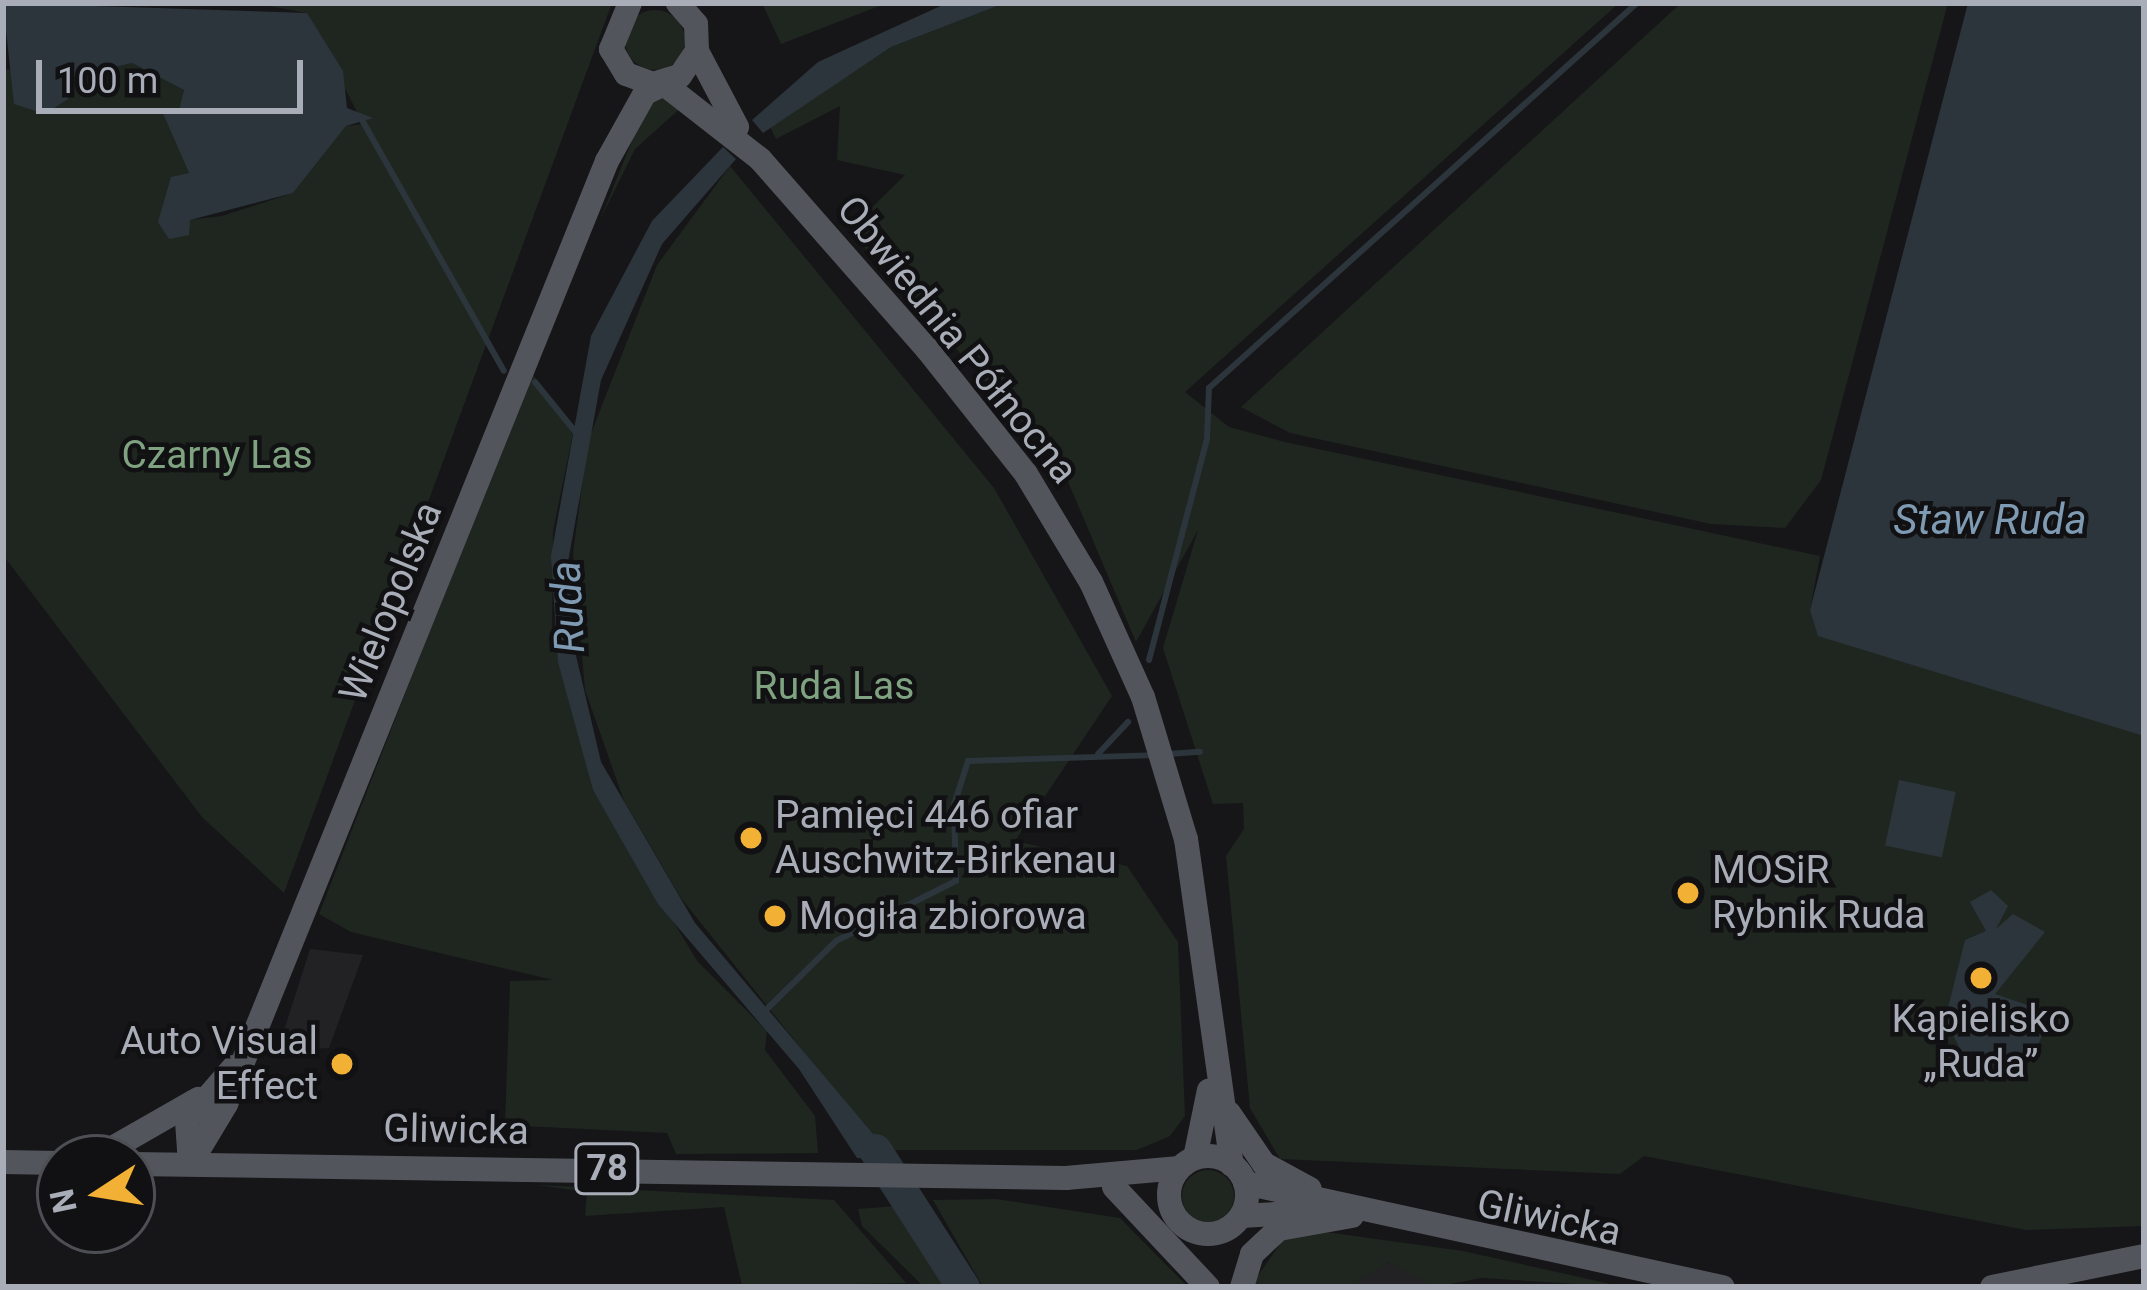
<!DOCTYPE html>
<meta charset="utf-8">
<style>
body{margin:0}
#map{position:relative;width:2147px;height:1290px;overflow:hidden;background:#161618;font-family:Roboto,sans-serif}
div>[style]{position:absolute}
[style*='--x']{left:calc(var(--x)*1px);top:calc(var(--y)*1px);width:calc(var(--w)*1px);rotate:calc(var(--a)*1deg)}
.built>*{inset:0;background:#222225}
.green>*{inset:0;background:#1e261f}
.round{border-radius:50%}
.water>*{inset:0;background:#2c353c;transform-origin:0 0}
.stream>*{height:6px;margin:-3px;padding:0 3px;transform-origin:3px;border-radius:3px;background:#2c353c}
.river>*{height:33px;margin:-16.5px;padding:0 16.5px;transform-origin:16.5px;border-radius:16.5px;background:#2c353c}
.major>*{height:24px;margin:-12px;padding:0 12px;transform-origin:12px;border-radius:12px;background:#53555c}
.major>.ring{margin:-12px;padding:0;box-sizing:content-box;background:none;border:24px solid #53555c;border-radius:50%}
.dots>*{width:33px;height:33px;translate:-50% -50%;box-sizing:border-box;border:6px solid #111113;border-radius:50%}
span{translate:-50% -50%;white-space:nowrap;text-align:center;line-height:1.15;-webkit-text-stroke:9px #111113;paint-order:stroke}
.shield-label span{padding:3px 9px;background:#111113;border:3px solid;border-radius:9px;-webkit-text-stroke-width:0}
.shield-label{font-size:36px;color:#a8adb8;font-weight:700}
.street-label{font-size:39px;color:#a8adb8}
.park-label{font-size:39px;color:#7fa381}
.poi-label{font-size:39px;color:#a8adb8}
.left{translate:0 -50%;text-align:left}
.right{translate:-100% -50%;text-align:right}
.water-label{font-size:42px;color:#7f9bb3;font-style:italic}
.frame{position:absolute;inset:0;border:6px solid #a8adb8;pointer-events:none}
.north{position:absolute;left:36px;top:1134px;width:120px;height:120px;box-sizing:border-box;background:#111113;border:3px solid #4d4f55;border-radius:50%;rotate:258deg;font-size:33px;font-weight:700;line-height:48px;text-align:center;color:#a8adb8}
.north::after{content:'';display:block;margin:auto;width:42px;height:54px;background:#f2b134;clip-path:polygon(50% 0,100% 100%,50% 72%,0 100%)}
.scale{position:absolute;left:36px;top:60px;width:267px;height:54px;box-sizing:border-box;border:6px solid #a8adb8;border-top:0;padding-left:15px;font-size:36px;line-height:42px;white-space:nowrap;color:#a8adb8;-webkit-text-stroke:9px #111113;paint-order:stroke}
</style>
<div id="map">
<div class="built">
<div style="clip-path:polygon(310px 949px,363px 955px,329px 1048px,290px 1050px,279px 1046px)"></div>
<div style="clip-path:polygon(1389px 1262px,1422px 1270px,1436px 1287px,1348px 1287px)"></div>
</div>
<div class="green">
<div style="clip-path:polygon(252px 3px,612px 3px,284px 893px,202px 817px,3px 555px,3px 69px,73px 77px,132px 63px,184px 90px,180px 112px,163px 112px,189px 173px,189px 220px,222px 216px,293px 193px,346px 126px,363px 124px,307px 13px)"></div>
<div style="clip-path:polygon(762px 3px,887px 3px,781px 44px)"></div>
<div style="clip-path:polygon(1005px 3px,1619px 3px,1185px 392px,1229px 427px,1285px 442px,1820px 556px,1810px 610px,2144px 736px,2144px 1226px,2026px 1230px,1644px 1156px,1620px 1174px,1280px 1159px,1250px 1108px,1226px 856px,1244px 829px,1243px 803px,1213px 804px,1163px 648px,1198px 530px,1136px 642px,1061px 465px,849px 230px,905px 175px,837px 160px,840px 106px,776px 139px,770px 127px,891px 47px)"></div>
<div style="clip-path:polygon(1681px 3px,1948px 3px,1821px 480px,1785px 528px,1711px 524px,1290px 433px,1241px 407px)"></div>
<div class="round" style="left:625px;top:10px;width:60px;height:60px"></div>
<div style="clip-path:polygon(663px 97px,684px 105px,635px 149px,600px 220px,647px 104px)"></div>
<div style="clip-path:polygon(730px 166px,994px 488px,1112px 696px,1015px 841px,1127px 866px,1178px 942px,1185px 1116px,1170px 1136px,1137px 1150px,882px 1150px,681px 898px,624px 801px,585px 690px,573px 553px,588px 441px,657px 265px)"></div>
<div style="clip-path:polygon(531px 372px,573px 433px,553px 531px,552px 626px,593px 790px,698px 962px,767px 1031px,765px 1050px,815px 1116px,818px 1153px,676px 1154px,667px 1133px,505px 1125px,510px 981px,553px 980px,351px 932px,319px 914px)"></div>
<div class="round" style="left:1182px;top:1170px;width:52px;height:52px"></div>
<div style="clip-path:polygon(537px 1185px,834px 1200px,906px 1283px,742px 1286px,724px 1207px,585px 1216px,587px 1192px)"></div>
<div style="clip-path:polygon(996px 1199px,1120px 1218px,1188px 1287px,983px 1287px,933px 1200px)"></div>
<div style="clip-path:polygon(897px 1206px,949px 1287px,924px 1287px,862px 1226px,858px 1209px)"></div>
<div style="clip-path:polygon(1311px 1230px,1463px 1251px,1624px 1287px,1481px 1278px,1435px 1287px,1389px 1262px,1349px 1287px,1250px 1287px,1285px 1237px)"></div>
</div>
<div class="water">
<div style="clip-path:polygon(3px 3px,307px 13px,343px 71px,347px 108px,373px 118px,346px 126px,293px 193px,190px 220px,189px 235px,169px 239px,158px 222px,171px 177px,189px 173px,162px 111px,179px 111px,184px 90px,132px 63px,74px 77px,68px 99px,45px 114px,14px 104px)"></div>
<div style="clip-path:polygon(947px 3px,1005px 3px,891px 47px,763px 133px,752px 120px,818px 62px)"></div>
<div style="clip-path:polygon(1968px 3px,2144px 3px,2144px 736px,1818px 636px,1810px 610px)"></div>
<div style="clip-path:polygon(723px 147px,736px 159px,662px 244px,601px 380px,568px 562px,574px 647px,601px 762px,695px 923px,895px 1160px,857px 1158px,799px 1069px,658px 904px,593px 790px,558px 662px,551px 556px,591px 336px,652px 221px)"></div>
<div style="left:1899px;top:780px;width:58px;height:67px;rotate:12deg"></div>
<div style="clip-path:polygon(1991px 890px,2008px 906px,1996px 929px,2013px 914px,2045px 932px,1995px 994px,2051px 1013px,2036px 1050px,1998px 1067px,1963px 1054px,1945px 1020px,1965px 940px,1986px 931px,1970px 902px)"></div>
<div style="clip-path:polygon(925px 1205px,939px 1246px,970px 1287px,949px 1287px,897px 1206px)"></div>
</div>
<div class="stream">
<div style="--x:362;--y:120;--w:288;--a:60.5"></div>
<div style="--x:535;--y:382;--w:68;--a:50.9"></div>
<div style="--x:1149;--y:660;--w:228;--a:-75.3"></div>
<div style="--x:1207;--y:439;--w:51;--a:-87.8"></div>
<div style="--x:1209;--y:388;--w:576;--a:-41.97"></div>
<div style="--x:1098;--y:754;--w:44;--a:-46.8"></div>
<div style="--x:1168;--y:754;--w:32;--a:-4"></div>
<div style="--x:768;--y:1008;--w:95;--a:-44.6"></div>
<div style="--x:836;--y:941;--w:134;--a:-26.6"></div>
<div style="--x:956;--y:881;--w:76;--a:-91.5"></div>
<div style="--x:954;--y:805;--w:46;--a:-72.3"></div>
<div style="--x:968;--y:761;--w:187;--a:-1.8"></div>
</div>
<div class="river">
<div style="--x:875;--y:1150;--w:163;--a:57.3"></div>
</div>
<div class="major">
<div style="--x:630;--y:3;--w:50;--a:112.4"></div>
<div style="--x:611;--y:49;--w:29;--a:59"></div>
<div style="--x:626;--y:74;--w:29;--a:20"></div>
<div style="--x:653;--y:84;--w:28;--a:-17"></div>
<div style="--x:680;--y:76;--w:30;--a:-56"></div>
<div style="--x:697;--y:51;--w:27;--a:-92"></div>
<div style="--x:696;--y:24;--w:28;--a:-131"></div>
<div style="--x:697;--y:51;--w:86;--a:62.2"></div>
<div style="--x:1229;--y:1113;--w:62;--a:55.5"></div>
<div style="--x:1264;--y:1164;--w:52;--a:28.5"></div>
<div class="ring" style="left:1169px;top:1156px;width:54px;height:54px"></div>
<div style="--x:95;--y:1158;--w:119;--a:-29.8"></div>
<div style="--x:1195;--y:1158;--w:69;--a:-78.4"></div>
<div style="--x:3;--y:1162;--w:57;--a:1"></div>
<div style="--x:132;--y:1164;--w:934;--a:0.86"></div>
<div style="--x:1066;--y:1178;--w:114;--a:-5"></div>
<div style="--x:190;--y:1164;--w:70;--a:-59"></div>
<div style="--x:226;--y:1104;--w:1017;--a:-68"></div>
<div style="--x:607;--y:161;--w:78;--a:-60.8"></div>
<div style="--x:645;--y:93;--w:21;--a:-25"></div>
<div style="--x:664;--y:84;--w:122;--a:38"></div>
<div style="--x:760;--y:159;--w:253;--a:48.7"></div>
<div style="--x:927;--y:349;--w:159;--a:51.6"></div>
<div style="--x:1026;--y:474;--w:126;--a:59"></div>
<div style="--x:1091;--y:582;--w:126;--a:65.7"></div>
<div style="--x:1143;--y:697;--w:148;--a:73.2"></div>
<div style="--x:1186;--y:839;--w:329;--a:82"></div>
<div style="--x:190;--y:1164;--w:43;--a:-94"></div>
<div style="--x:187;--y:1121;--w:72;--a:-49"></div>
<div style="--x:1245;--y:1183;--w:489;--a:12.3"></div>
<div style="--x:1114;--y:1187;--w:137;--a:46.8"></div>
<div style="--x:1241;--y:1216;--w:69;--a:-3.3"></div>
<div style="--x:1242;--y:1287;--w:34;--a:-73"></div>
<div style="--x:1252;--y:1254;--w:37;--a:-43"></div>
<div style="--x:1279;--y:1229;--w:74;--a:-10.1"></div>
<div style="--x:1992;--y:1287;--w:155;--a:-11.5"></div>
</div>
<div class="dots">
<div style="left:751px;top:838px;background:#f2b134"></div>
<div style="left:1688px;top:893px;background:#f2b134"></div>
<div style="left:775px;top:916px;background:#f2b134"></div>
<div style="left:1981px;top:978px;background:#f2b134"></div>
<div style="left:342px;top:1064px;background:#f2b134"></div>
</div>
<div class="shield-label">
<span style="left:607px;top:1169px">78</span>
</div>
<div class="street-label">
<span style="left:957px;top:340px;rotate:51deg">Obwiednia Północna</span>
<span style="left:391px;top:602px;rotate:-68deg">Wielopolska</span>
<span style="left:456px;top:1130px;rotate:1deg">Gliwicka</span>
<span style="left:1549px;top:1218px;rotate:12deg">Gliwicka</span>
</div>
<div class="park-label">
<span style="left:217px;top:455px">Czarny Las</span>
<span style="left:834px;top:686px">Ruda Las</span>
</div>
<div class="poi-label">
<span class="left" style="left:775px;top:838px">Pamięci 446 ofiar<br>Auschwitz-Birkenau</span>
<span class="left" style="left:1712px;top:893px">MOSiR<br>Rybnik Ruda</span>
<span class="left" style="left:799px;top:916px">Mogiła zbiorowa</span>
<span style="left:1981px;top:1042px">Kąpielisko<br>„Ruda”</span>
<span class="right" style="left:318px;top:1064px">Auto Visual<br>Effect</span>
</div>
<div class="water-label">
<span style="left:1990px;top:520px">Staw Ruda</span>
<span style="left:568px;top:607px;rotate:-93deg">Ruda</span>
</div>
<div class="frame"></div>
<div class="north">N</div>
<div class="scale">100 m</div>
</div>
